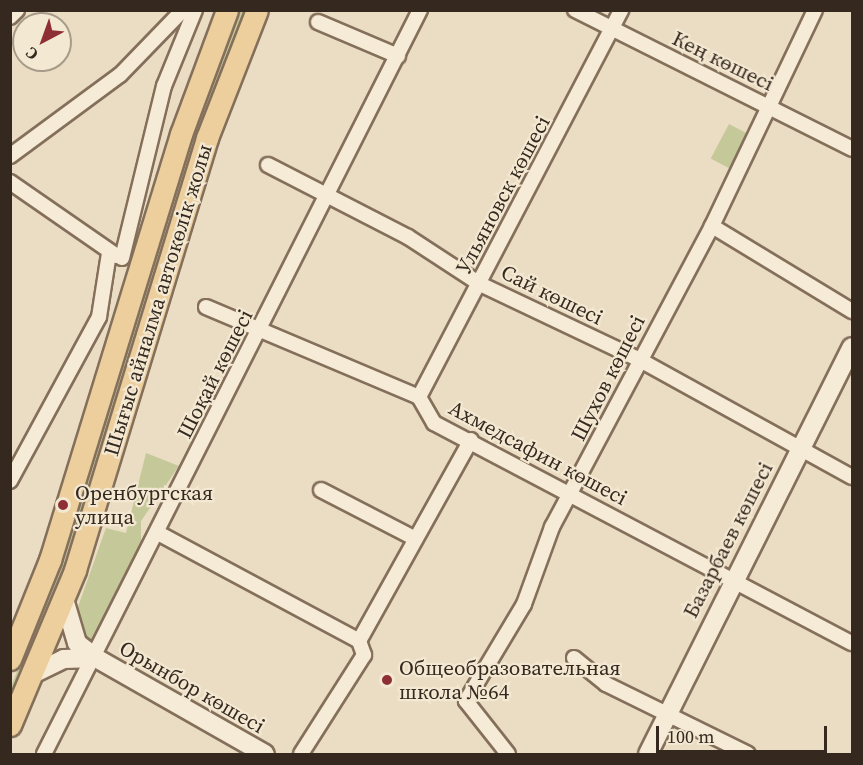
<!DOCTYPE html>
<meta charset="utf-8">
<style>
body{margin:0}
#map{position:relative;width:863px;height:765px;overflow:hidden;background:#ebddc3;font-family:"Source Serif 4",serif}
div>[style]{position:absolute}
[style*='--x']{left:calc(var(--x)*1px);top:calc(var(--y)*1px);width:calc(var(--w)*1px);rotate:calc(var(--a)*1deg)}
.green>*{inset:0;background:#c5c898;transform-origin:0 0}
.roads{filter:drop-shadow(2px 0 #846f5b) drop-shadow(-2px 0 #846f5b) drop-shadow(0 2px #846f5b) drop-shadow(0 -2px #846f5b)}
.street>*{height:14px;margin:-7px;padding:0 7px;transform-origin:7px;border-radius:7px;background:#f6ebd6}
.secondary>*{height:18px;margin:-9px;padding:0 9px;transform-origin:9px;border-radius:9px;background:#f6ebd6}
.primary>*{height:21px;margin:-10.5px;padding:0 10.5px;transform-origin:10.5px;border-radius:10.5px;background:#eccf9d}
.dots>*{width:16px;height:16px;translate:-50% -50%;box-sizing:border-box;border:3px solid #f3e8d2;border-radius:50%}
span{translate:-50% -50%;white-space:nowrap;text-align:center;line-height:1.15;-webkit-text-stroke:4.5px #f3e8d2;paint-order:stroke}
.street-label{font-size:21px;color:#35281e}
.poi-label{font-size:21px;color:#35281e}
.left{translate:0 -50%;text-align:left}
.frame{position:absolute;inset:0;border:12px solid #35281e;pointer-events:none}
.north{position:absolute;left:12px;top:12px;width:60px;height:60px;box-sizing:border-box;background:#f3e8d2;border:2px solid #a79b8a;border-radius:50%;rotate:221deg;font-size:16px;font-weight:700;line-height:24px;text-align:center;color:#35281e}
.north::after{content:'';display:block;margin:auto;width:21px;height:27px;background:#8e2f35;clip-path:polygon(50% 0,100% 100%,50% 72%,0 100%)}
.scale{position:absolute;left:656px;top:726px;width:171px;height:27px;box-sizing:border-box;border:3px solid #35281e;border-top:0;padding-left:8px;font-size:18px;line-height:21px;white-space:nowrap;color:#35281e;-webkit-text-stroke:4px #f3e8d2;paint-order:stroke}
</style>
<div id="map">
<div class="green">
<div style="clip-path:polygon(238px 11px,245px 11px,188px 177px,70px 562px,16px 694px,11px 686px,64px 560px,180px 173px)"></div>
<div style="left:729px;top:124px;width:21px;height:39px;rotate:28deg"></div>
<div style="clip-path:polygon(146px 453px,179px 466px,141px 521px,141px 547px,99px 638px,83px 641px,73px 621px,106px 528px,126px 533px)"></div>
</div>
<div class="roads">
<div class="street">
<div style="--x:575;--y:10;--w:310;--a:26.6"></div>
<div style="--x:10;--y:17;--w:10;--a:-45"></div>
<div style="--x:318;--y:22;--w:87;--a:23"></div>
<div style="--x:10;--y:156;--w:137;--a:-36.4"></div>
<div style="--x:120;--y:75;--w:91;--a:-45.9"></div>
<div style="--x:268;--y:165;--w:157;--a:27.2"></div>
<div style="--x:408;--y:237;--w:86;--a:33.1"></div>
<div style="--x:480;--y:284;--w:177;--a:25.4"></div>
<div style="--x:640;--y:360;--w:242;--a:28.9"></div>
<div style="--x:10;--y:182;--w:130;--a:34.7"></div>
<div style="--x:712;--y:226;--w:164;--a:31.3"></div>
<div style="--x:122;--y:258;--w:177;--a:-76.3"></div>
<div style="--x:164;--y:86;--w:82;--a:-67.8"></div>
<div style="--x:206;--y:307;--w:231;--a:22.9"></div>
<div style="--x:419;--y:397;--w:30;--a:60"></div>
<div style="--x:434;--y:423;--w:472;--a:27.8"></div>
<div style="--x:419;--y:397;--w:437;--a:-62.4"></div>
<div style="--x:10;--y:481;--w:187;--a:-61.5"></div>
<div style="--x:99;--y:317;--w:65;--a:-81.1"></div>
<div style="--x:321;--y:490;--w:105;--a:27.3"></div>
<div style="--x:158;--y:533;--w:228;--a:28.2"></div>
<div style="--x:359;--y:641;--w:15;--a:70"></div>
<div style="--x:364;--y:655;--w:117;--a:122.5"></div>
<div style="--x:359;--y:641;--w:230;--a:-60.9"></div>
<div style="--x:574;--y:658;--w:41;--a:39.1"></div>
<div style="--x:606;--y:684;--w:158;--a:26.2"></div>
<div style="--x:44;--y:754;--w:834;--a:-63.19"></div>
<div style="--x:508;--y:754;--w:68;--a:-128.4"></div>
<div style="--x:466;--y:701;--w:113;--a:-59.1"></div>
<div style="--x:524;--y:604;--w:82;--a:-70"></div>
<div style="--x:552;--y:527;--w:341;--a:-62"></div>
<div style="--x:712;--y:226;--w:239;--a:-64.5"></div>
</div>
<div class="secondary">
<div style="--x:64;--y:599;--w:46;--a:73.5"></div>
<div style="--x:77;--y:643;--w:24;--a:38"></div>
<div style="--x:96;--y:658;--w:194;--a:29.6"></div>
<div style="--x:35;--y:673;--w:32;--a:-26"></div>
<div style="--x:64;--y:659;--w:32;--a:-2"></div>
<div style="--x:648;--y:754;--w:455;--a:-63.4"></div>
</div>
<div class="primary">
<div style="--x:10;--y:659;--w:107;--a:-68"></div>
<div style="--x:50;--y:560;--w:446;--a:-72.9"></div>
<div style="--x:181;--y:134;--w:132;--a:-69.6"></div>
<div style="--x:10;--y:725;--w:168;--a:-67.2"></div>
<div style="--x:75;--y:570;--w:452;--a:-73"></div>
<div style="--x:207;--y:138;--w:137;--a:-68.7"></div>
</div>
</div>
<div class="dots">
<div style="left:63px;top:505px;background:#8e2f35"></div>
<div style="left:387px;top:680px;background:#8e2f35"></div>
</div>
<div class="street-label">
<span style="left:723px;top:61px;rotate:26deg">Кең көшесі</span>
<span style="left:503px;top:195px;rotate:-62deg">Ульяновск көшесі</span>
<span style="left:552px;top:295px;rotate:26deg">Сай көшесі</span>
<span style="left:158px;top:300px;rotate:-73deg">Шығыс айналма автокөлік жолы</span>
<span style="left:215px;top:374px;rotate:-63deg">Шоқай көшесі</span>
<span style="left:608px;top:378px;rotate:-63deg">Шухов көшесі</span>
<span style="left:538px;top:453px;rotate:28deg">Ахмедсафин көшесі</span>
<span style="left:728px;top:540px;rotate:-63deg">Базарбаев көшесі</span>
<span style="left:192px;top:687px;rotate:30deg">Орынбор көшесі</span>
</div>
<div class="poi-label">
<span class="left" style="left:75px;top:505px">Оренбургская<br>улица</span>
<span class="left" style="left:399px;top:680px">Общеобразовательная<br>школа №64</span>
</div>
<div class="frame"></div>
<div class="north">С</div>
<div class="scale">100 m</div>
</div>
